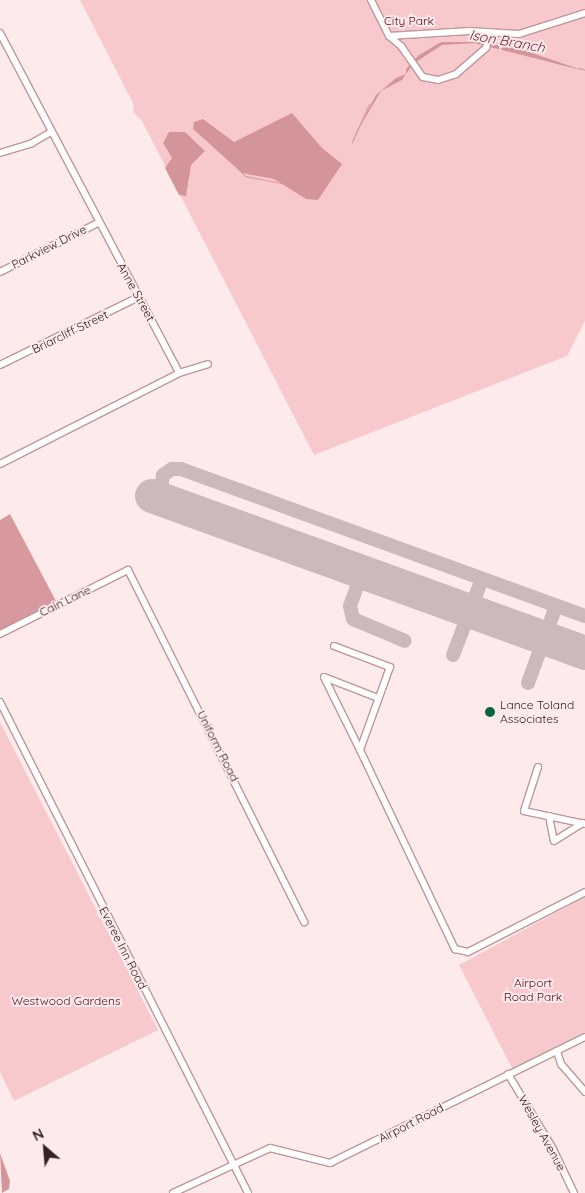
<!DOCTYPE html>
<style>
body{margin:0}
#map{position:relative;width:585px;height:1193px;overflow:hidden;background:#fdebec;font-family:Quicksand,sans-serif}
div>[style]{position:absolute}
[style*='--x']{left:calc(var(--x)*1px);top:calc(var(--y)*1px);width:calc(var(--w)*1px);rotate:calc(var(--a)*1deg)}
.green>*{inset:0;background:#f8c9cc}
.forest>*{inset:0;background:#d8999e}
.water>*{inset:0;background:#d4959a}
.stream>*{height:1px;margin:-0.5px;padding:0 0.5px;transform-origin:0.5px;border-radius:0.5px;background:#d4959a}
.taxiway>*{height:14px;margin:-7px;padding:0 7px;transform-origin:7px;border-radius:7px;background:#ccbabb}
.runway>*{height:34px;margin:-17px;padding:0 17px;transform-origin:17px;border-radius:17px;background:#ccbabb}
.roads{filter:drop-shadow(1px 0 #bf9699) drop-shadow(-1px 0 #bf9699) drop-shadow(0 1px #bf9699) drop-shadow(0 -1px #bf9699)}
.minor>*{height:6px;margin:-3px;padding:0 3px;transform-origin:3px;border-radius:3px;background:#fff}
.dots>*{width:14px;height:14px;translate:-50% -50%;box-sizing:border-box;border:2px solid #fdebec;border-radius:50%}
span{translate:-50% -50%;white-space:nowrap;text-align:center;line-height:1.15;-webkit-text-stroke:4px #fdebec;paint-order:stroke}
.park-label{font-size:12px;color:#53071b}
.street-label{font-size:12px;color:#322223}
.poi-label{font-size:12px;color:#322223}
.left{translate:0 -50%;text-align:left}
.water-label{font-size:14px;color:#6f2431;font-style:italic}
.north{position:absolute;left:20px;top:1123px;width:50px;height:50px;-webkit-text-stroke:4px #fdebec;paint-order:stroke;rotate:333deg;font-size:14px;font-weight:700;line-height:20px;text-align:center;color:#322223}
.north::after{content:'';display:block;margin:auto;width:18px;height:22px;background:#322223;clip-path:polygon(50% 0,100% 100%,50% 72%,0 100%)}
</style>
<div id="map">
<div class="green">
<div style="clip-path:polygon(80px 0,585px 0,585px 321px,567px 356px,314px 455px,142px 121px,134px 113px,133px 103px)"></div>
<div style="clip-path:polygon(0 722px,158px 1030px,14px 1101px,0 1072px)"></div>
<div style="clip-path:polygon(585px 897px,585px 1034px,514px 1072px,459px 965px)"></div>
</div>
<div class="forest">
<div style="clip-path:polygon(10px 514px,57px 603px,0 632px,0 520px)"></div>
</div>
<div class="water">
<div style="clip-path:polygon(441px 42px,480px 42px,520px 49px,585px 71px,474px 43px,442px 45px,413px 64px,402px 80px,381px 91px,351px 142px,376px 95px,396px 78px,406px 74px,406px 69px,419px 55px)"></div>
<div style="clip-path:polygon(292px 113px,322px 148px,342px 164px,318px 200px,306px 199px,274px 179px,242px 173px,193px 129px,194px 122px,203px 119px,234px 142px)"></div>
<div style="clip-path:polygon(169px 132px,185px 132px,205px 151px,191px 165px,186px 196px,179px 195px,165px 168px,172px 158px,163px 143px)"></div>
<div style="clip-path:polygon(0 1153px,10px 1181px,9px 1189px,2px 1193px)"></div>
</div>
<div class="stream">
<div style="--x:546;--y:59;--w:18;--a:19"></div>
<div style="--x:579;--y:68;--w:6;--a:18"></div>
<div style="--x:352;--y:142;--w:42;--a:-65.9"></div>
<div style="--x:217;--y:147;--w:40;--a:46"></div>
<div style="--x:245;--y:176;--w:36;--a:11"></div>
</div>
<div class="taxiway">
<div style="--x:160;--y:499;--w:24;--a:-83"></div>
<div style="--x:163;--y:475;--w:11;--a:-34"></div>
<div style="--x:172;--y:469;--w:9;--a:0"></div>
<div style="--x:181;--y:469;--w:430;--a:20"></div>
<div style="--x:362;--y:573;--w:35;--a:110"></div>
<div style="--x:350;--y:606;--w:13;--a:77"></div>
<div style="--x:353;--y:619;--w:56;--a:22.9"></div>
<div style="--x:453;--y:655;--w:81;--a:-69.1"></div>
<div style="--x:528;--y:683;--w:82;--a:-70"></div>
</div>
<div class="runway">
<div style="--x:152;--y:496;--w:461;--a:19.9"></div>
</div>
<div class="roads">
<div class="minor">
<div style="--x:371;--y:0;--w:40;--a:63.4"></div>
<div style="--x:389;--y:36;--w:16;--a:40"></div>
<div style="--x:401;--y:46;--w:38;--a:55"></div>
<div style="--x:423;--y:77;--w:15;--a:11"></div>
<div style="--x:438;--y:80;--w:19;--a:-18"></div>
<div style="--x:456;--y:74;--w:40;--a:-41"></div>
<div style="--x:486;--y:48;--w:16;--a:-75"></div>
<div style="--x:0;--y:33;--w:384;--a:62.2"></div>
<div style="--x:389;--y:36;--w:80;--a:-3.6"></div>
<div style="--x:469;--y:31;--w:50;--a:3.4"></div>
<div style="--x:519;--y:34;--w:69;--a:-17.7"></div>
<div style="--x:0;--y:153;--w:34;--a:-17"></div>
<div style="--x:32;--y:143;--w:22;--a:-30"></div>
<div style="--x:0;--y:272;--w:110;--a:-26.6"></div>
<div style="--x:0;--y:365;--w:155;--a:-26.1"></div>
<div style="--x:0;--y:464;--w:201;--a:-26.9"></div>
<div style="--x:179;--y:373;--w:30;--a:-17"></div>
<div style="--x:0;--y:634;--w:143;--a:-26.6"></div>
<div style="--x:128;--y:570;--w:394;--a:63.4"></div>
<div style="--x:334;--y:646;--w:60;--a:20.6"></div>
<div style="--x:390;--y:667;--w:88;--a:109.9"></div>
<div style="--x:360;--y:750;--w:221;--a:64.5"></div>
<div style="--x:455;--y:949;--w:13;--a:13"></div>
<div style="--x:468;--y:952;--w:131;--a:-27.1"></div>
<div style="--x:0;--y:702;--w:550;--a:63.2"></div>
<div style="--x:360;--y:750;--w:81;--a:-116.3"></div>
<div style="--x:324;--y:677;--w:58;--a:21.3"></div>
<div style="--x:538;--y:767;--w:46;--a:107.7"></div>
<div style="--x:524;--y:811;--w:62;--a:12"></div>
<div style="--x:549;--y:816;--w:25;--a:79"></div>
<div style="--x:554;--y:841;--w:34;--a:-32"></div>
<div style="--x:557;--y:1051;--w:14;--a:73"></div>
<div style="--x:561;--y:1064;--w:37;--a:49"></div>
<div style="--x:508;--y:1074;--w:87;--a:59"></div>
<div style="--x:553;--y:1149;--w:49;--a:64.5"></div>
<div style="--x:173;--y:1193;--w:107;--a:-24.9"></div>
<div style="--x:270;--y:1148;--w:62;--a:14"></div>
<div style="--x:330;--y:1163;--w:284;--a:-26.3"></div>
</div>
</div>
<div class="dots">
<div style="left:490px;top:712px;background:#05683c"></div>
</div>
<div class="park-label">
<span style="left:409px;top:21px">City Park</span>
<span style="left:533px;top:990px">Airport<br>Road Park</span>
<span style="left:66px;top:1001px">Westwood Gardens</span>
</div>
<div class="street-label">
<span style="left:49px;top:247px;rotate:-27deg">Parkview Drive</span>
<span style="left:136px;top:292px;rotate:61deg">Anne Street</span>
<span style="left:70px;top:332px;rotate:-26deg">Briarcliff Street</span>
<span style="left:65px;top:601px;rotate:-26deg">Cain Lane</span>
<span style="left:218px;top:746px;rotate:63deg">Uniform Road</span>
<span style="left:123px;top:948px;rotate:63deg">Everee Inn Road</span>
<span style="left:411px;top:1123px;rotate:-27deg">Airport Road</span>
<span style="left:542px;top:1133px;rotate:61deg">Wesley Avenue</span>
</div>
<div class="poi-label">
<span class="left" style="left:500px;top:712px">Lance Toland<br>Associates</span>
</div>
<div class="water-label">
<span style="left:507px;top:41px;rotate:10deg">Ison Branch</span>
</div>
<div class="north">N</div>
</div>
